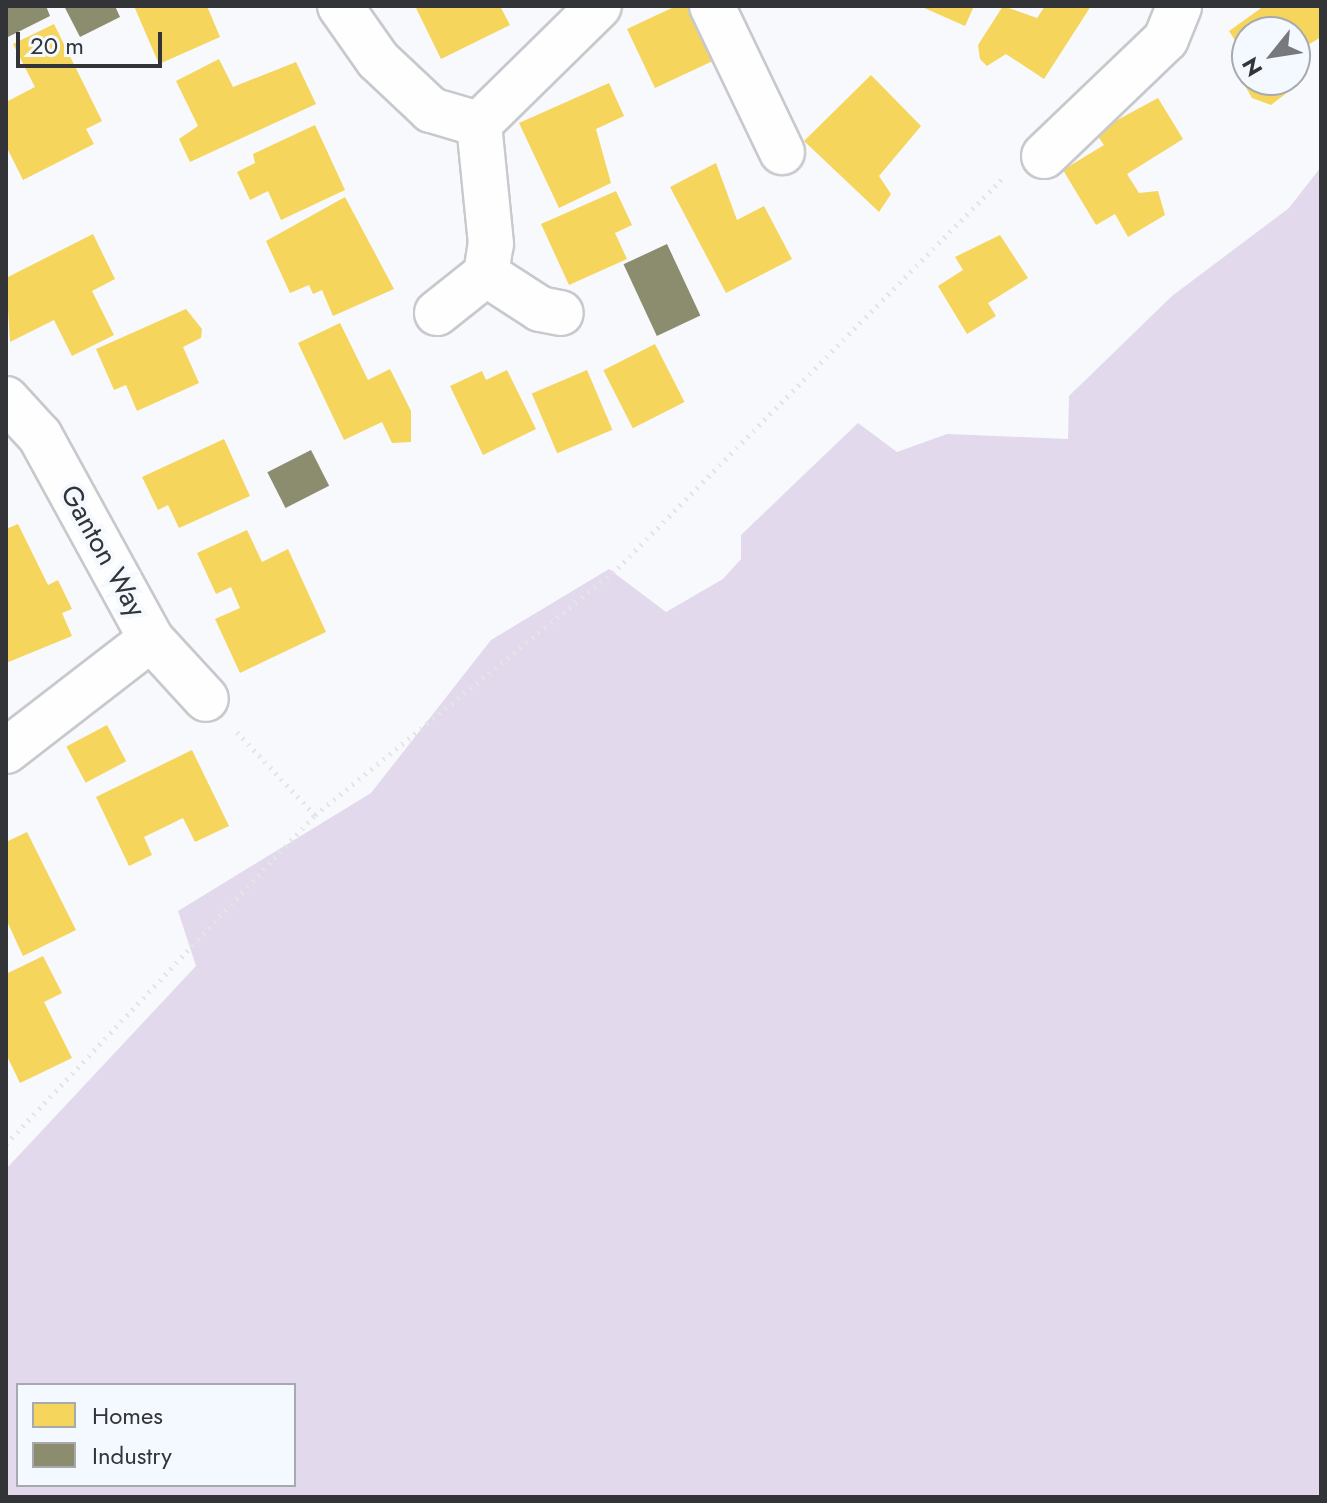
<!DOCTYPE html>
<style>
body{margin:0}
#map{position:relative;width:1327px;height:1503px;overflow:hidden;background:#f7f9fc;font-family:Jost,sans-serif}
div>[style]{position:absolute}
[style*='--x']{left:calc(var(--x)*1px);top:calc(var(--y)*1px);width:calc(var(--w)*1px);rotate:calc(var(--a)*1deg)}
.green>*{inset:0;background:#e2d9ec}
.homes>*{inset:0;background:#f6d55c;transform-origin:0 0}
.industry>*{inset:0;background:#8c8c6e;transform-origin:0 0}
.path>*{height:5px;margin-top:-2.5px;transform-origin:0;background:repeating-linear-gradient(90deg,#e3e5e6 0 2px,transparent 0 8px)}
.roads{filter:drop-shadow(2px 0 #c7c9cc) drop-shadow(-2px 0 #c7c9cc) drop-shadow(0 2px #c7c9cc) drop-shadow(0 -2px #c7c9cc)}
.minor>*{height:44px;margin:-22px;padding:0 22px;transform-origin:22px;border-radius:22px;background:#fefeff}
span{translate:-50% -50%;white-space:nowrap;text-align:center;line-height:1.15;-webkit-text-stroke:8px #f4f9ff;paint-order:stroke}
.street-label{font-size:28px;color:#323437}
.frame{position:absolute;inset:0;border:8px solid #323437;pointer-events:none}
.legend{position:absolute;left:16px;top:1383px;width:280px;height:104px;box-sizing:border-box;background:#f4f9ff;border:2px solid #a6aaaf;margin:0;padding:10px 14px;list-style:none;font-size:24px;color:#323437}
.legend li{display:flex;align-items:center;gap:16px;height:40px}
.legend b{width:40px;border:2px solid #a6aaaf}
.north{position:absolute;left:1231px;top:16px;width:80px;height:80px;box-sizing:border-box;background:#f4f9ff;border:2px solid #a6aaaf;border-radius:50%;rotate:240deg;font-size:22px;font-weight:700;line-height:32px;text-align:center;color:#323437}
.north::after{content:'';display:block;margin:auto;width:28px;height:36px;background:#77797c;clip-path:polygon(50% 0,100% 100%,50% 72%,0 100%)}
.scale{position:absolute;left:16px;top:32px;width:146px;height:36px;box-sizing:border-box;border:4px solid #323437;border-top:0;padding-left:10px;font-size:24px;line-height:28px;white-space:nowrap;color:#323437;-webkit-text-stroke:6px #f4f9ff;paint-order:stroke}
</style>
<div id="map">
<div class="green">
<div style="clip-path:polygon(evenodd,1321px 167px,1321px 1497px,6px 1497px,6px 1169px,196px 966px,178px 911px,371px 793px,491px 640px,609px 569px,666px 612px,723px 579px,741px 559px,741px 535px,858px 423px,897px 452px,947px 434px,1068px 439px,1069px 396px,1172px 296px,1289px 208px,1321px 167px,18px 1385px,294px 1385px,294px 1485px,18px 1485px,18px 1385px)"></div>
</div>
<div class="homes">
<div style="clip-path:polygon(134px 6px,207px 6px,220px 37px,159px 64px)"></div>
<div style="clip-path:polygon(415px 6px,500px 6px,510px 25px,441px 59px)"></div>
<div style="clip-path:polygon(676px 6px,692px 6px,717px 59px,655px 88px,627px 29px)"></div>
<div style="clip-path:polygon(920px 6px,974px 6px,965px 26px)"></div>
<div style="clip-path:polygon(1003px 6px,1037px 18px,1045px 6px,1091px 6px,1044px 79px,1006px 54px,987px 66px,980px 59px,978px 45px)"></div>
<div style="clip-path:polygon(1264px 6px,1321px 6px,1321px 37px,1295px 53px,1295px 32px,1247px 32px,1247px 59px,1229px 31px)"></div>
<div style="clip-path:polygon(54px 24px,102px 121px,86px 129px,94px 144px,23px 180px,6px 146px,6px 102px,35px 87px,13px 44px)"></div>
<div style="clip-path:polygon(219px 59px,233px 87px,296px 62px,316px 104px,190px 162px,179px 139px,198px 126px,176px 81px)"></div>
<div style="clip-path:polygon(871px 75px,921px 126px,879px 176px,891px 194px,879px 212px,804px 141px)"></div>
<div style="clip-path:polygon(1250px 80px,1288px 80px,1288px 92px,1271px 105px,1252px 98px,1244px 84px)"></div>
<div style="clip-path:polygon(609px 83px,624px 116px,596px 129px,611px 183px,559px 208px,519px 123px)"></div>
<div style="clip-path:polygon(1158px 98px,1183px 139px,1127px 174px,1139px 193px,1158px 191px,1165px 215px,1128px 237px,1115px 214px,1096px 225px,1063px 170px,1104px 145px,1095px 132px)"></div>
<div style="clip-path:polygon(315px 125px,345px 190px,281px 220px,268px 191px,250px 200px,237px 172px,255px 163px,253px 154px)"></div>
<div style="clip-path:polygon(716px 163px,737px 220px,764px 206px,792px 259px,726px 293px,670px 187px)"></div>
<div style="clip-path:polygon(616px 191px,632px 225px,615px 233px,627px 259px,569px 285px,541px 224px)"></div>
<div style="clip-path:polygon(345px 197px,394px 289px,333px 316px,322px 290px,313px 294px,309px 285px,290px 293px,266px 241px)"></div>
<div style="clip-path:polygon(93px 234px,115px 279px,92px 291px,114px 335px,72px 356px,54px 320px,10px 342px,6px 278px)"></div>
<div style="clip-path:polygon(1000px 235px,1028px 278px,988px 303px,996px 316px,967px 334px,938px 286px,963px 270px,955px 257px)"></div>
<div style="clip-path:polygon(186px 309px,202px 329px,201px 338px,183px 347px,199px 383px,137px 411px,126px 385px,114px 390px,96px 349px)"></div>
<div style="clip-path:polygon(340px 323px,368px 380px,390px 369px,411px 411px,411px 442px,392px 443px,382px 422px,344px 440px,298px 343px)"></div>
<div style="left:655px;top:344px;width:65px;height:58px;rotate:63deg"></div>
<div style="clip-path:polygon(507px 370px,536px 429px,483px 455px,450px 386px,482px 371px,486px 380px)"></div>
<div style="left:587px;top:370px;width:65px;height:60px;rotate:67deg"></div>
<div style="clip-path:polygon(224px 439px,250px 496px,179px 528px,168px 505px,158px 510px,142px 477px)"></div>
<div style="clip-path:polygon(18px 524px,48px 585px,58px 580px,72px 609px,62px 613px,72px 636px,6px 663px,6px 529px)"></div>
<div style="clip-path:polygon(247px 530px,262px 562px,288px 549px,326px 632px,240px 673px,215px 619px,240px 608px,231px 587px,216px 594px,197px 553px)"></div>
<div style="left:107px;top:725px;width:41px;height:46px;rotate:62deg"></div>
<div style="clip-path:polygon(192px 750px,229px 826px,195px 842px,183px 818px,144px 837px,152px 855px,129px 866px,96px 797px)"></div>
<div style="clip-path:polygon(27px 832px,76px 930px,23px 956px,6px 919px,6px 842px)"></div>
<div style="clip-path:polygon(43px 956px,62px 993px,44px 1002px,72px 1058px,20px 1083px,6px 1054px,6px 974px)"></div>
</div>
<div class="industry">
<div style="clip-path:polygon(6px 6px,46px 6px,50px 16px,6px 38px)"></div>
<div style="clip-path:polygon(64px 6px,115px 6px,120px 17px,80px 37px)"></div>
<div style="left:667px;top:244px;width:79px;height:48px;rotate:65deg"></div>
<div style="left:311px;top:450px;width:40px;height:49px;rotate:63deg"></div>
</div>
<div class="path">
<div style="--x:237;--y:732;--w:114;--a:46.8"></div>
<div style="--x:6;--y:1144;--w:451;--a:-46.8"></div>
<div style="--x:315;--y:815;--w:391;--a:-39.2"></div>
<div style="--x:618;--y:568;--w:549;--a:-45.37"></div>
</div>
<div class="roads">
<div class="minor">
<div style="--x:340;--y:6;--w:66;--a:54.9"></div>
<div style="--x:378;--y:60;--w:73;--a:43.3"></div>
<div style="--x:431;--y:110;--w:50;--a:16.3"></div>
<div style="--x:712;--y:6;--w:162;--a:64.4"></div>
<div style="--x:1044;--y:156;--w:169;--a:-43.8"></div>
<div style="--x:1166;--y:39;--w:35;--a:-68"></div>
<div style="--x:486;--y:274;--w:64;--a:32.9"></div>
<div style="--x:540;--y:309;--w:21;--a:11"></div>
<div style="--x:437;--y:313;--w:63;--a:-38.5"></div>
<div style="--x:486;--y:274;--w:30;--a:-81"></div>
<div style="--x:491;--y:244;--w:121;--a:-95.7"></div>
<div style="--x:479;--y:124;--w:168;--a:-44.5"></div>
<div style="--x:6;--y:399;--w:50;--a:47.4"></div>
<div style="--x:40;--y:436;--w:231;--a:61.3"></div>
<div style="--x:151;--y:639;--w:81;--a:47.5"></div>
<div style="--x:6;--y:751;--w:183;--a:-37.7"></div>
</div>
</div>
<div class="street-label">
<span style="left:103px;top:551px;rotate:61deg">Ganton Way</span>
</div>
<div class="frame"></div>
<ul class="legend">
<li><b style="height:22px;background:#f6d55c"></b>Homes</li>
<li><b style="height:22px;background:#8c8c6e"></b>Industry</li>
</ul>
<div class="north">N</div>
<div class="scale">20 m</div>
</div>
